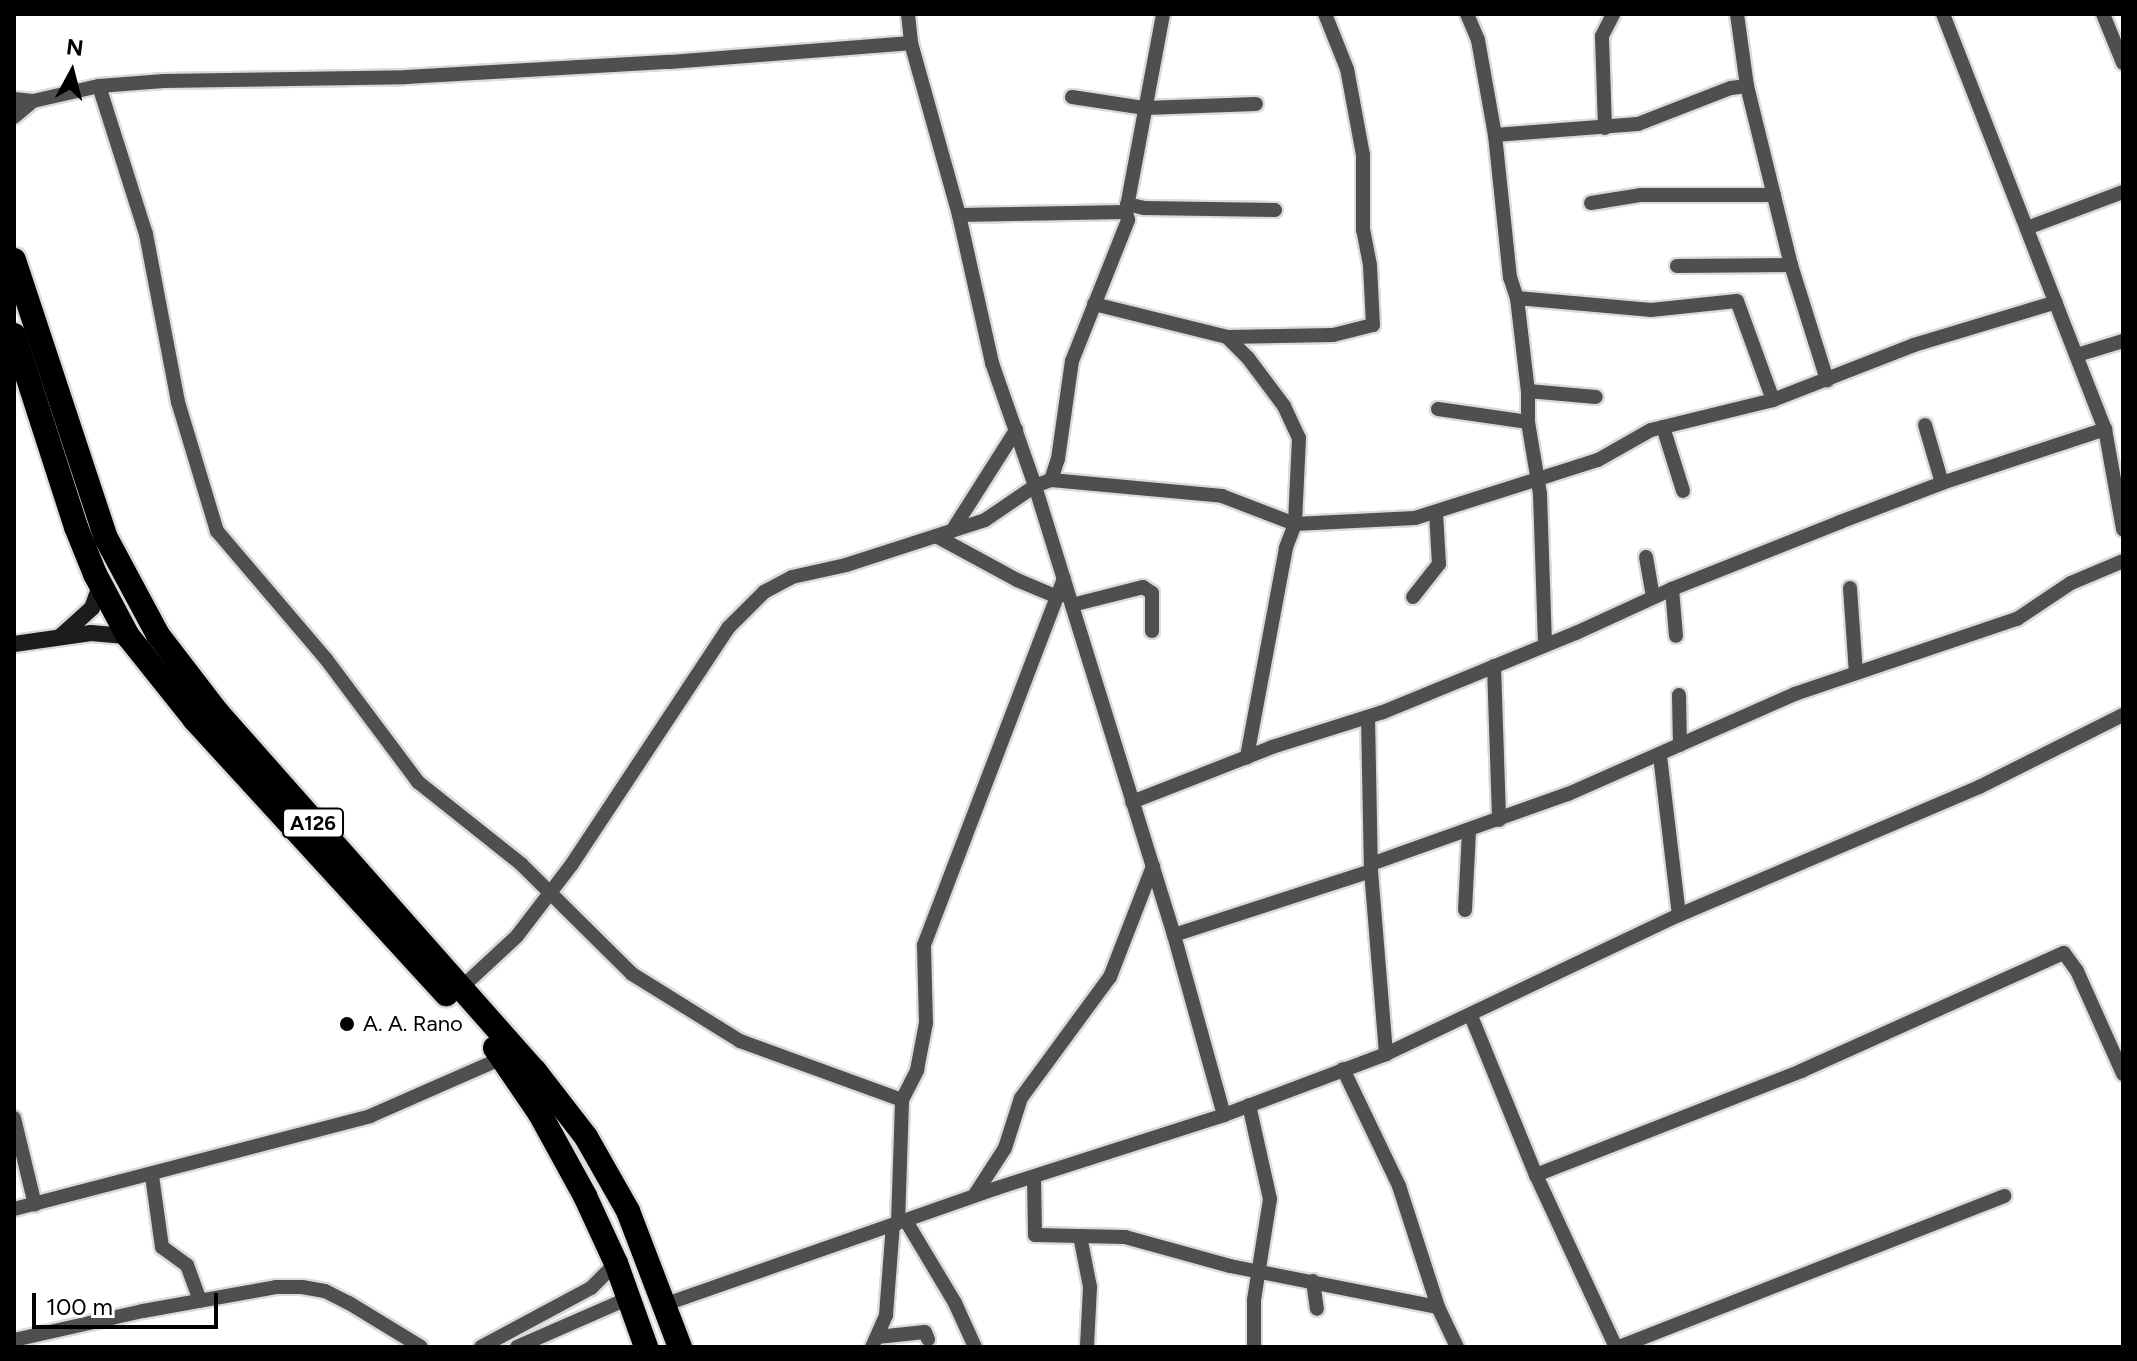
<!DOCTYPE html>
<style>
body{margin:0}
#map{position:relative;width:2137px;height:1361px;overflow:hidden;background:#fff;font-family:Figtree,sans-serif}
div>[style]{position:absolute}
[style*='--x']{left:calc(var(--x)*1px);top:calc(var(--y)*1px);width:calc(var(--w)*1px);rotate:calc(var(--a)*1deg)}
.roads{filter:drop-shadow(2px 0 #dbdbdb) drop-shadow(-2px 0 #dbdbdb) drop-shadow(0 2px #dbdbdb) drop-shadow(0 -2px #dbdbdb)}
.street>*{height:14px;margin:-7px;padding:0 7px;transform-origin:7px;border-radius:7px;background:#4f4f4f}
.secondary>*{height:16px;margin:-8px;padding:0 8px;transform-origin:8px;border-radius:8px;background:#1c1c1c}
.highway>*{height:24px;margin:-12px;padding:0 12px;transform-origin:12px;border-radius:12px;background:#000}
.dots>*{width:22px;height:22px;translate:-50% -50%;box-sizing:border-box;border:4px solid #fff;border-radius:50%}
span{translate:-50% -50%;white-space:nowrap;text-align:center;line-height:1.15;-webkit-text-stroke:6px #fff;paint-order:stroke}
.shield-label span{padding:2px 6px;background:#fff;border:2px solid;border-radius:6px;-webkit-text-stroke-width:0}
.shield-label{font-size:20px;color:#000;font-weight:700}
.poi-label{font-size:22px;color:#000}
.left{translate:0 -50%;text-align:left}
.frame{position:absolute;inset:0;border:16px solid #000;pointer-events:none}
.north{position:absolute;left:32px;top:32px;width:80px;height:80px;-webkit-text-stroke:6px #fff;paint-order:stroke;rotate:7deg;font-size:22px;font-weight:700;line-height:32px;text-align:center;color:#000}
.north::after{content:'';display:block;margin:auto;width:28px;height:36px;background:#000;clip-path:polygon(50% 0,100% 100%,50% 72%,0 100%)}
.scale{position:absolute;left:32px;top:1293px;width:186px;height:36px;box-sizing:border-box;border:4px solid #000;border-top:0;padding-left:10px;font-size:24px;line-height:28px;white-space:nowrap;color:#000;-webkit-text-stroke:6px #fff;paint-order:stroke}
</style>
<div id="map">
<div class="roads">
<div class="street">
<div style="--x:908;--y:14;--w:29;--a:84"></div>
<div style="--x:911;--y:43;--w:179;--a:74.4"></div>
<div style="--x:959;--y:215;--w:152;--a:77.4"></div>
<div style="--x:992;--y:363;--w:130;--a:70.7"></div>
<div style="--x:1035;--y:486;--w:470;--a:72.8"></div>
<div style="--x:1174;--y:935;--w:187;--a:74.5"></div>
<div style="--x:1467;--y:14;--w:28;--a:67"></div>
<div style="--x:1478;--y:40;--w:97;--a:79.9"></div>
<div style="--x:1495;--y:135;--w:143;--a:84"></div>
<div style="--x:1510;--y:277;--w:22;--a:72"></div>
<div style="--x:1517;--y:298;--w:94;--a:83.3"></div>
<div style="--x:1528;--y:391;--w:31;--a:90"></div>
<div style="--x:1528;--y:422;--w:73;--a:80.5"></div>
<div style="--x:1540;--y:494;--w:151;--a:88.1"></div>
<div style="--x:1737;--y:14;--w:73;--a:82.1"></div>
<div style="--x:1747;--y:86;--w:184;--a:76.2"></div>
<div style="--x:1791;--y:265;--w:121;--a:72.6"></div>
<div style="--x:1943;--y:14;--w:445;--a:68.7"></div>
<div style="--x:2105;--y:429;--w:102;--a:79.8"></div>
<div style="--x:2103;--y:14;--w:53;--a:67.8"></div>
<div style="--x:99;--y:86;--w:155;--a:72.4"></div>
<div style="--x:146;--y:234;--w:171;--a:79.2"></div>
<div style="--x:178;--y:402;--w:135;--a:73.2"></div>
<div style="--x:217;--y:531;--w:168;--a:49.6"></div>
<div style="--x:326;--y:659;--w:154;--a:53.2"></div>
<div style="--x:418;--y:782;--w:132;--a:38.5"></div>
<div style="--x:521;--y:864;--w:156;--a:44.7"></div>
<div style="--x:632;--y:974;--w:127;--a:31.8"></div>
<div style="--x:740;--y:1041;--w:172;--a:20"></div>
<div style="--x:1072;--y:97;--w:74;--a:8.6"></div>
<div style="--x:1145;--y:108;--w:111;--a:-2.1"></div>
<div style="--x:14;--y:99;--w:19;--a:6"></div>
<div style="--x:33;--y:101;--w:68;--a:-12.8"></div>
<div style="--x:99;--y:86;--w:65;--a:-4.4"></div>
<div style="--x:164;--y:81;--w:242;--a:-0.9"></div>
<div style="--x:406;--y:77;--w:264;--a:-3.3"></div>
<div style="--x:670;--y:62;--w:242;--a:-4.5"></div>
<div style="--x:14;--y:117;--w:25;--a:-40"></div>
<div style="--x:1605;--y:128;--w:92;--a:-91.9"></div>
<div style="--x:1602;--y:36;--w:25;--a:-63"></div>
<div style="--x:1495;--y:135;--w:143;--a:-4.4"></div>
<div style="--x:1638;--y:124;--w:100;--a:-21.2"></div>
<div style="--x:1731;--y:88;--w:16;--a:-7"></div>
<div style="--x:1591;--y:203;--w:51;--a:-9.1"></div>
<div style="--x:1641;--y:195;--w:133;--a:0"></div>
<div style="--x:1127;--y:204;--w:17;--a:13"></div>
<div style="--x:1144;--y:208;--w:131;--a:0.9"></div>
<div style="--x:959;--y:215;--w:167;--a:-1"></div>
<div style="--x:2027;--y:228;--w:103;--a:-20.6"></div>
<div style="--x:1677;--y:266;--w:114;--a:-0.5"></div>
<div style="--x:1517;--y:298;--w:135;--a:5.1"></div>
<div style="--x:1651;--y:310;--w:86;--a:-6"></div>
<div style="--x:1737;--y:301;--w:105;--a:70"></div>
<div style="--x:1094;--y:304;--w:137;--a:13.9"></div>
<div style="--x:1227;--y:337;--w:106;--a:-1.1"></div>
<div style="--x:1333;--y:335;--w:41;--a:-14"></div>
<div style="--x:1373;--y:325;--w:60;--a:-92.9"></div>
<div style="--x:1370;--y:265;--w:36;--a:-101"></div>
<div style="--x:1363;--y:230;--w:75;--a:-90"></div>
<div style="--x:1363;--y:155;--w:87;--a:-100.5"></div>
<div style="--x:1347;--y:69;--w:59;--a:-111.8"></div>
<div style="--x:1227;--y:337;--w:30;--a:45"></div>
<div style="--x:1248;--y:358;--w:60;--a:53.1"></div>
<div style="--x:1284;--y:406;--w:35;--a:65"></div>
<div style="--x:1299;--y:438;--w:86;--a:92.7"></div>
<div style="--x:1295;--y:524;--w:26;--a:111"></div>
<div style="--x:1286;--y:548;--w:213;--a:100.6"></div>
<div style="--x:2077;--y:355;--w:48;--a:-16.9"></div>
<div style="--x:1528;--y:391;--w:68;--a:5"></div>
<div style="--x:1438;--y:409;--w:91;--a:8.2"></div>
<div style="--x:1925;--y:425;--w:60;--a:73.7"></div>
<div style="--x:1663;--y:427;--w:67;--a:72.6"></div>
<div style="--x:1051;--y:480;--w:22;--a:-72"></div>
<div style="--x:1058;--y:459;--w:99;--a:-81.9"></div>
<div style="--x:1072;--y:361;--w:152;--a:-68.3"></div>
<div style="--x:1128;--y:220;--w:8;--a:-104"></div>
<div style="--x:1126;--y:212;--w:201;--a:-79.4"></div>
<div style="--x:952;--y:531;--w:120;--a:-57.6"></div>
<div style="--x:936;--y:536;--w:92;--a:28.5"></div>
<div style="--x:1017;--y:580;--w:41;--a:22.8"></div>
<div style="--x:1055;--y:596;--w:9;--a:-6"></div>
<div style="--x:1646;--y:557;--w:41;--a:80.1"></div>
<div style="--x:1850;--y:588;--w:85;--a:86"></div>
<div style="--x:1672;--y:589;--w:47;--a:85.1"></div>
<div style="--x:1413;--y:597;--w:42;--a:-51.8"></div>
<div style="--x:1439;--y:564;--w:51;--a:-93.4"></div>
<div style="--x:1072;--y:605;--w:73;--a:-14.2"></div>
<div style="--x:1143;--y:587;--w:11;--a:34"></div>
<div style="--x:1152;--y:593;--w:38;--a:90"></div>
<div style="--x:1494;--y:666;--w:154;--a:88.1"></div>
<div style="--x:1679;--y:695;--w:50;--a:88.9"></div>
<div style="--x:1368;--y:717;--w:154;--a:88.9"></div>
<div style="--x:1371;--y:871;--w:184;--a:85.3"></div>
<div style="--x:1660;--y:756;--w:160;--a:83.2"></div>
<div style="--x:1132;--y:802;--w:150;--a:-21.4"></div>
<div style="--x:1272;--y:747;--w:116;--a:-17.5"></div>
<div style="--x:1383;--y:712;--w:209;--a:-22.3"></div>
<div style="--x:1576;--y:633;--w:106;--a:-24.6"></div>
<div style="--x:1672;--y:589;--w:181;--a:-21.7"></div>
<div style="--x:1840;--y:522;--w:109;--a:-20.9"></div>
<div style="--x:1942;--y:483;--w:172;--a:-18.3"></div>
<div style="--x:1371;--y:864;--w:209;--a:-19.6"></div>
<div style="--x:1568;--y:794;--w:248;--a:-23.8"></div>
<div style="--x:1795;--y:694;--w:234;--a:-18.7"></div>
<div style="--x:2017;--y:619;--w:65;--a:-33.7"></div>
<div style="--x:2071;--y:583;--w:56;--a:-22.9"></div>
<div style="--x:1465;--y:910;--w:79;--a:-87.1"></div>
<div style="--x:1174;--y:935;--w:207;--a:-18"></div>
<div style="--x:461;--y:988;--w:76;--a:-42.9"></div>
<div style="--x:517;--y:936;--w:91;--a:-52.6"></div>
<div style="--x:572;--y:864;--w:283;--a:-56.5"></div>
<div style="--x:728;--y:628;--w:51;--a:-45"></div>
<div style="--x:764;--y:592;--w:32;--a:-28"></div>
<div style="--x:792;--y:577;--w:55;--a:-12.5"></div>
<div style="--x:846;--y:565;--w:146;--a:-17.9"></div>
<div style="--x:985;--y:520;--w:60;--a:-34.2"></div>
<div style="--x:1035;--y:486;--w:17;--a:-21"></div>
<div style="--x:1051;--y:480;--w:172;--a:5.3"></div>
<div style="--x:1222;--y:496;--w:78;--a:21"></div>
<div style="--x:1295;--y:524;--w:120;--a:-2.9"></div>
<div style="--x:1415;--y:518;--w:192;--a:-17.6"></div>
<div style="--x:1598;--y:460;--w:61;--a:-29.5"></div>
<div style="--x:1651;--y:430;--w:126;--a:-13.8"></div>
<div style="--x:1773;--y:400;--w:151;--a:-21.3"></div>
<div style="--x:1914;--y:345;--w:148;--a:-16.8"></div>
<div style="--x:1471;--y:1016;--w:172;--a:67.8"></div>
<div style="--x:1536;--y:1175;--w:285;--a:-21.4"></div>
<div style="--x:1801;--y:1071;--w:288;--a:-24.2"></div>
<div style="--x:2064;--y:953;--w:22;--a:54"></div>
<div style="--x:2077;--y:971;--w:113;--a:65.9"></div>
<div style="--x:1343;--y:1069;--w:130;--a:64.4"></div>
<div style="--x:1399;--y:1186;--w:127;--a:72.1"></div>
<div style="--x:1438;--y:1307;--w:44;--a:64.6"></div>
<div style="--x:1249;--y:1105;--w:96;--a:77.4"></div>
<div style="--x:1270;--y:1199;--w:102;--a:99"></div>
<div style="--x:1254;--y:1300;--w:47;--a:90"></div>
<div style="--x:14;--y:1118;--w:89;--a:76.4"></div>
<div style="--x:1536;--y:1175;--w:190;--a:65.1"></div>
<div style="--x:152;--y:1176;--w:72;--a:82"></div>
<div style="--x:162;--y:1247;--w:31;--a:36"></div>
<div style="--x:187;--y:1265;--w:38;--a:70"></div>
<div style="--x:1034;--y:1177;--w:58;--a:89"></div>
<div style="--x:1035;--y:1235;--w:90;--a:1.3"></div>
<div style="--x:1125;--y:1237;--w:109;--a:15.4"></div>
<div style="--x:1230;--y:1266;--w:212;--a:11.2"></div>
<div style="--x:974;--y:1196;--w:57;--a:-57.1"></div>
<div style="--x:1005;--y:1148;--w:52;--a:-72.3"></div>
<div style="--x:1021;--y:1098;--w:150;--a:-53.7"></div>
<div style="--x:1110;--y:977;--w:119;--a:-68.8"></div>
<div style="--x:14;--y:1209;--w:368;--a:-14.6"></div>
<div style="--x:370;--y:1116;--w:144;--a:-23.7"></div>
<div style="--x:906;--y:1221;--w:96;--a:59.1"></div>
<div style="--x:955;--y:1303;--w:48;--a:65.6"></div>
<div style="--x:898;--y:1223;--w:123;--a:-88.1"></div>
<div style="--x:902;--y:1100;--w:34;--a:-63"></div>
<div style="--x:917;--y:1070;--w:48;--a:-79.2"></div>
<div style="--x:926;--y:1023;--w:78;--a:-91.5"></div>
<div style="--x:924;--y:945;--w:392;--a:-69.1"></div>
<div style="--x:1080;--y:1236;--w:52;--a:78.9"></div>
<div style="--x:1090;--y:1287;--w:60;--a:92.9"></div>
<div style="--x:1313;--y:1281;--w:28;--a:82"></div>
<div style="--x:666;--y:1304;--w:351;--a:-19.3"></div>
<div style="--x:997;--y:1188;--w:238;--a:-17.8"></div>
<div style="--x:1224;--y:1115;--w:173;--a:-20.6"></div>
<div style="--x:1386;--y:1054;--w:324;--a:-25.4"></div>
<div style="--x:1679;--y:915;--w:326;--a:-23.1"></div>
<div style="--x:1979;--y:787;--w:161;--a:-26.6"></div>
<div style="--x:877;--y:1337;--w:48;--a:-5.9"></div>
<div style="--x:925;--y:1332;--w:8;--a:67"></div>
<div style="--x:14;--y:1340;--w:132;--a:-12.7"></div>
<div style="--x:143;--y:1311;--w:135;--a:-10.2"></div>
<div style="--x:276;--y:1287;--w:26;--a:0"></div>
<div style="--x:302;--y:1287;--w:23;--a:10"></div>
<div style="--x:325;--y:1291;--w:27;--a:27"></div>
<div style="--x:349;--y:1303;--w:84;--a:31.4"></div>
<div style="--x:481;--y:1347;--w:125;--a:-28.2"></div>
<div style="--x:591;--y:1288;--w:35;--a:-45"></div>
<div style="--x:517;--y:1347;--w:122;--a:-23.6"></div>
<div style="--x:872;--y:1347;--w:35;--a:-66"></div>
<div style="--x:886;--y:1315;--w:90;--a:-85.6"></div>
<div style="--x:1619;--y:1347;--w:414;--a:-21.4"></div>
</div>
<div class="secondary">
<div style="--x:60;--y:637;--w:43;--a:-42.2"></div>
<div style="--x:92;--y:608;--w:20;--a:-70"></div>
<div style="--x:99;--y:589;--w:8;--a:-104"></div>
<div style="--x:14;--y:644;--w:78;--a:-8.1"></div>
<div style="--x:91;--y:633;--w:37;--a:5"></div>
</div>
<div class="highway">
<div style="--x:14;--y:260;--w:293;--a:71.7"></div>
<div style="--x:106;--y:538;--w:110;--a:61.8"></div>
<div style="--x:158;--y:635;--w:97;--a:52.5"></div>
<div style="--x:217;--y:712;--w:480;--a:48.5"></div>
<div style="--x:535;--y:1071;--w:83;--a:52.3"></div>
<div style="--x:586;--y:1137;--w:85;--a:60.4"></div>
<div style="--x:628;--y:1211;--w:146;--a:69.1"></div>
<div style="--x:14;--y:335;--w:202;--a:72.1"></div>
<div style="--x:76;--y:527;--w:51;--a:68"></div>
<div style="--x:95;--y:574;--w:70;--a:62"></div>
<div style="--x:128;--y:636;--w:107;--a:51.4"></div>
<div style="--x:195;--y:720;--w:372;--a:47.5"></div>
<div style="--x:495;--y:1048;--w:80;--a:55.7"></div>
<div style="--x:540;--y:1114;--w:94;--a:61.2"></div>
<div style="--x:585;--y:1196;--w:74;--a:65.2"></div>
<div style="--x:616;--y:1263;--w:89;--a:70.3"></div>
</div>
</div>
<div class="dots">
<div style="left:347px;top:1024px;background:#000"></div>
</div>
<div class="shield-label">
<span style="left:313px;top:823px">A126</span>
</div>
<div class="poi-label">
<span class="left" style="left:363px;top:1024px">A. A. Rano</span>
</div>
<div class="frame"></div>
<div class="north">N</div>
<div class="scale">100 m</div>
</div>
